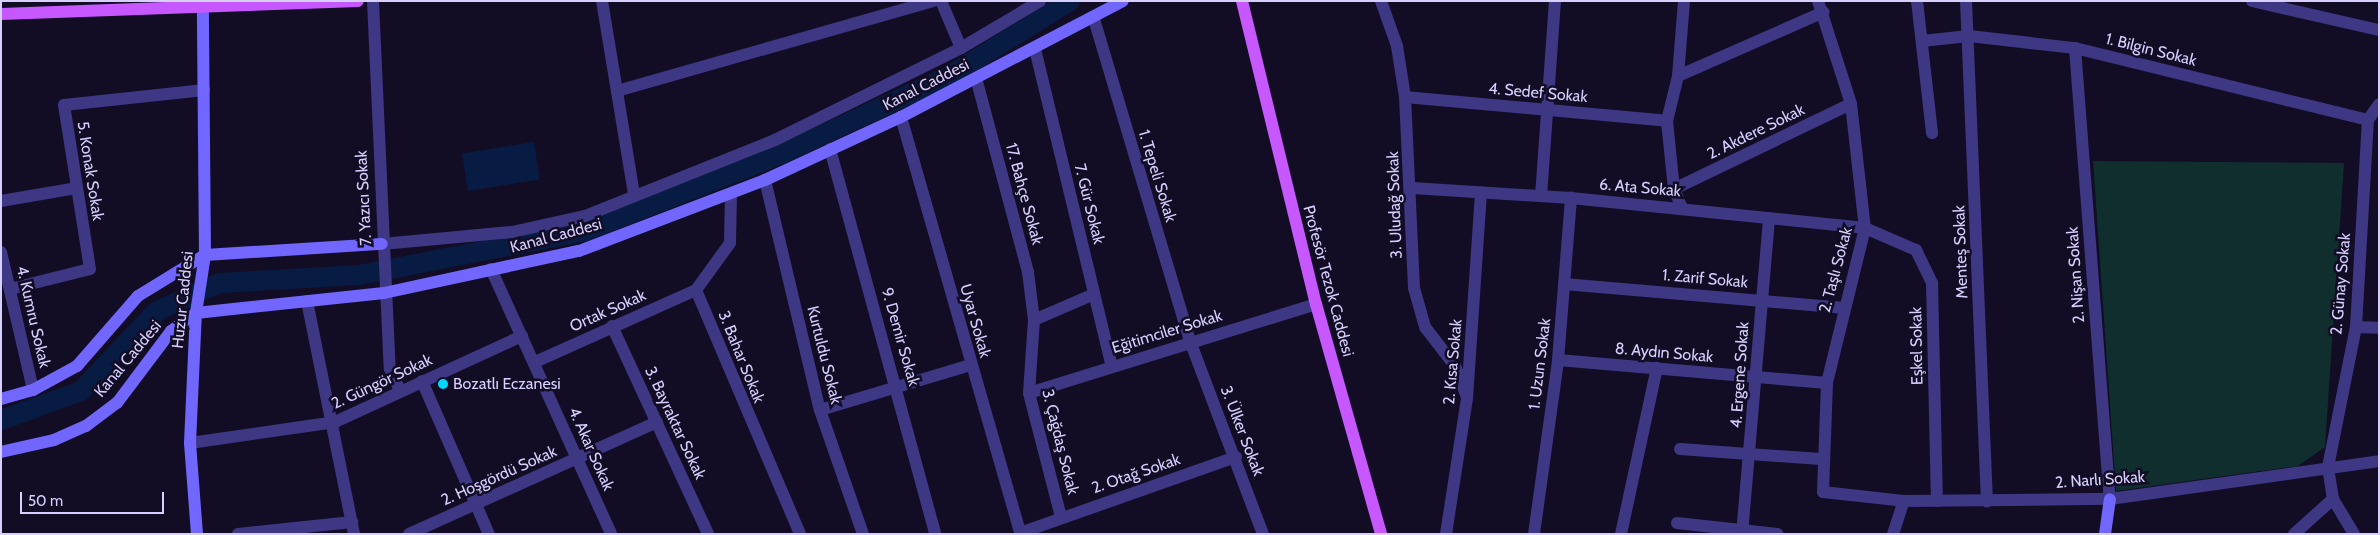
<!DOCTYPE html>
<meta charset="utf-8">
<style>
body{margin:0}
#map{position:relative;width:2380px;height:535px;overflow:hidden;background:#120d24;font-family:Cabin,sans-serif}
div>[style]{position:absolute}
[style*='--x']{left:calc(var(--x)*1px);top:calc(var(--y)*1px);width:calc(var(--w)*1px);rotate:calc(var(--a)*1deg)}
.green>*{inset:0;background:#102e2e}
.water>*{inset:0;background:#081b42;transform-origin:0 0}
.canal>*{height:20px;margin:-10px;padding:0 10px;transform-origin:10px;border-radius:10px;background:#081b42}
.street>*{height:12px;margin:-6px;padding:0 6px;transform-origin:6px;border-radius:6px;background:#3d3784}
.secondary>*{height:12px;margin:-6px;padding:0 6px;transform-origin:6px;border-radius:6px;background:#7167ff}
.primary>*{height:12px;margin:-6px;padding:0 6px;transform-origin:6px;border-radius:6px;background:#c757ff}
.dots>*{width:14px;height:14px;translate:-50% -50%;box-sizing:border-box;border:2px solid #120d24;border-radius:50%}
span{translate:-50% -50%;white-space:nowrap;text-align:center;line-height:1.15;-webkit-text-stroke:5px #120d24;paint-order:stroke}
.street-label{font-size:16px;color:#d7d0ff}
.poi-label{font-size:16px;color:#d7d0ff}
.left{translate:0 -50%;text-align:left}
.frame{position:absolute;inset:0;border:2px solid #d7d0ff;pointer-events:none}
.scale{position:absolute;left:20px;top:492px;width:144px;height:22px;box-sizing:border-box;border:2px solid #d7d0ff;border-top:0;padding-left:6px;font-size:15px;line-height:18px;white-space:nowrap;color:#d7d0ff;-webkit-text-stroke:4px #120d24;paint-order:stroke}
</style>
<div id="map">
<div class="green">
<div style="clip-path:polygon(2093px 161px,2344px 163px,2325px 447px,2298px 466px,2116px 491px)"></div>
</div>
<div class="water">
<div style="left:534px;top:142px;width:38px;height:73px;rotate:81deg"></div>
</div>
<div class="canal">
<div style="--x:1;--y:420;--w:85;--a:-19.9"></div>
<div style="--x:81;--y:391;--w:110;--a:-46.5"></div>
<div style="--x:157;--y:311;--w:68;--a:-24.3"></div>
<div style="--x:219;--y:283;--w:140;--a:-3.3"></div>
<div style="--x:359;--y:275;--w:231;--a:-11"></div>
<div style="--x:586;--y:231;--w:210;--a:-21.5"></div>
<div style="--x:781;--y:154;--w:185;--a:-24.9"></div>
<div style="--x:949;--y:76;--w:142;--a:-31.8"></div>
</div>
<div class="street">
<div style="--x:373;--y:1;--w:368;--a:87.4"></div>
<div style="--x:390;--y:369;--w:23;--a:65"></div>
<div style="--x:602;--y:1;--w:197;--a:80.6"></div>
<div style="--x:941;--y:1;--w:51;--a:66.9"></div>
<div style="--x:1381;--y:1;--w:48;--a:70.4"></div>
<div style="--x:1397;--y:46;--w:52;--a:81.1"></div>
<div style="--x:1405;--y:97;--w:191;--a:87.3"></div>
<div style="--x:1414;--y:288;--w:41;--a:74.2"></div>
<div style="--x:1425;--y:327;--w:49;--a:52.4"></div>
<div style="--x:1455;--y:366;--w:34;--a:69"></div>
<div style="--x:1818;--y:1;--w:108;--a:72.2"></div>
<div style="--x:1851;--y:104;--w:125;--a:83.6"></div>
<div style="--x:1865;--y:228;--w:160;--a:103.8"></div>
<div style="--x:1827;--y:383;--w:109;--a:92.1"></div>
<div style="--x:1823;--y:492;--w:81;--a:6.3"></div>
<div style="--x:1904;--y:501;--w:206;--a:-0.6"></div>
<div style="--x:2110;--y:499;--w:272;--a:-8"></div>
<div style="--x:1917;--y:1;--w:133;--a:83.5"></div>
<div style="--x:1966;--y:1;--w:501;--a:87.6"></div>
<div style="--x:2252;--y:1;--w:130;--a:12.9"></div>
<div style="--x:1094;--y:19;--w:336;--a:73.4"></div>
<div style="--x:1190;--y:341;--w:206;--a:69.3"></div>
<div style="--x:1922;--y:41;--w:47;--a:-6.1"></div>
<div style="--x:1969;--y:36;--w:107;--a:6.5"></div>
<div style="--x:2075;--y:48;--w:302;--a:13.8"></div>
<div style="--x:2075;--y:48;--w:452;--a:85.6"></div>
<div style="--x:1035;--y:49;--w:327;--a:76.4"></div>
<div style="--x:1678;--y:76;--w:159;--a:-23.7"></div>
<div style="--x:976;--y:78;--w:201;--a:75"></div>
<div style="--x:1028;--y:272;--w:48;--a:82.9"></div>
<div style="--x:617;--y:91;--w:329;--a:-15.9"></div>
<div style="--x:1405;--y:97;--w:263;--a:5.2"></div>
<div style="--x:901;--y:117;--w:433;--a:74"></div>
<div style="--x:1020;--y:533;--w:229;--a:-19.4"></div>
<div style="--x:830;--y:149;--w:399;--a:74.7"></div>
<div style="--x:765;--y:180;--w:236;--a:76.6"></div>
<div style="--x:820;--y:410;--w:131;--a:70.9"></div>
<div style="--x:1412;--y:188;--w:159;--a:3.6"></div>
<div style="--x:1571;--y:198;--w:296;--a:5.8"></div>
<div style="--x:1865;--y:228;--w:56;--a:23.3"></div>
<div style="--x:1916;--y:250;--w:37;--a:64"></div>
<div style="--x:1932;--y:283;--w:218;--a:88.7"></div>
<div style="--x:1674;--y:189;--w:196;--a:-25.7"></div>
<div style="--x:731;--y:194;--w:49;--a:91.2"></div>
<div style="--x:730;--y:243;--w:58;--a:125.9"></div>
<div style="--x:696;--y:290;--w:265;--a:66.9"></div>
<div style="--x:1541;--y:196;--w:196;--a:-85.9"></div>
<div style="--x:1;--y:201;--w:76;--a:-9.8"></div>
<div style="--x:1682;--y:208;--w:21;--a:-113"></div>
<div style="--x:1674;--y:189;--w:68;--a:-95.9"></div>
<div style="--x:1667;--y:121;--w:46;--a:-76.3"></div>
<div style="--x:1678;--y:76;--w:75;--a:-85.4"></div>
<div style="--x:382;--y:244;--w:131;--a:-5.3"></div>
<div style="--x:512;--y:232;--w:75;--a:-12.4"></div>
<div style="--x:585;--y:216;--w:205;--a:-21.8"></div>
<div style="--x:775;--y:140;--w:208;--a:-26.3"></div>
<div style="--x:961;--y:48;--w:92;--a:-30.7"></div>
<div style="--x:1;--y:252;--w:142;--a:76.9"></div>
<div style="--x:491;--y:269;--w:291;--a:65.6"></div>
<div style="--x:1564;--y:284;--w:279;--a:4.9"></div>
<div style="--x:10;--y:289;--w:82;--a:-14"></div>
<div style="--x:90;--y:269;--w:166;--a:-99"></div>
<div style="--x:64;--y:105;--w:141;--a:-6.1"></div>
<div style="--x:307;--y:301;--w:238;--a:78.6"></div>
<div style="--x:612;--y:326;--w:229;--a:65.2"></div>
<div style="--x:2356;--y:327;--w:23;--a:2"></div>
<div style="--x:1558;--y:360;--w:270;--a:4.9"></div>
<div style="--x:535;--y:362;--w:176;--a:-24.1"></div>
<div style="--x:422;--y:381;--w:167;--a:66.4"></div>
<div style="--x:1029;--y:393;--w:300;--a:-17.2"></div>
<div style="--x:820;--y:410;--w:158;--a:-16.6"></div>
<div style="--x:190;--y:443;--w:147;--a:-8.2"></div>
<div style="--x:335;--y:422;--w:206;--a:-24.7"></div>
<div style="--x:1680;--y:449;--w:141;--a:4.1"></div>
<div style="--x:1061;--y:517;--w:128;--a:-104.5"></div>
<div style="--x:1029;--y:393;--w:73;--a:-86.1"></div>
<div style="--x:1034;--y:320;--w:65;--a:-23.4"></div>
<div style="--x:1677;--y:523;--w:101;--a:6.3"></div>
<div style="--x:238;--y:534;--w:115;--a:-6"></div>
<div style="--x:409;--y:534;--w:272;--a:-24.3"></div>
<div style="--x:1446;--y:534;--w:138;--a:-81.2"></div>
<div style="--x:1467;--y:398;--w:206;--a:-86.1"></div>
<div style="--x:1534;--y:534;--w:176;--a:-82.1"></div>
<div style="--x:1558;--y:360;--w:163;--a:-85.4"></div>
<div style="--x:1621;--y:534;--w:170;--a:-77.8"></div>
<div style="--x:1742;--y:534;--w:317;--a:-85.1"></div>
<div style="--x:1893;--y:534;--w:35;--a:-72"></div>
<div style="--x:2294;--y:534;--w:52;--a:-41.9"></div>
<div style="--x:2354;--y:534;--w:41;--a:-121"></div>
<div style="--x:2333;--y:499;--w:32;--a:-99"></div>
<div style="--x:2328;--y:467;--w:143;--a:-78.7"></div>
<div style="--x:2356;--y:327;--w:207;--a:-86.7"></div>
<div style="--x:2368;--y:120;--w:19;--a:-55"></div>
</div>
<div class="secondary">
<div style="--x:1;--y:399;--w:33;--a:-16"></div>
<div style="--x:33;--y:390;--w:50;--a:-28.6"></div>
<div style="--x:77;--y:366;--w:93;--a:-48.9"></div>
<div style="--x:138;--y:296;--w:79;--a:-31.5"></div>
<div style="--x:205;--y:255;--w:177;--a:-3.6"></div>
<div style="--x:1;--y:452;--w:54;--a:-12.8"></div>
<div style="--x:54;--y:440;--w:35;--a:-24"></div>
<div style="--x:86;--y:426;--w:39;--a:-37"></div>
<div style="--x:117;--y:403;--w:90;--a:-53.1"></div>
<div style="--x:171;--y:331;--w:31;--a:-36"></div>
<div style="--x:196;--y:313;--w:189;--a:-6.1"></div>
<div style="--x:384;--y:293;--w:199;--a:-12.2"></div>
<div style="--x:579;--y:251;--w:199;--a:-20.9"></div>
<div style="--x:765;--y:180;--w:150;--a:-24.9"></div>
<div style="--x:901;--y:117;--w:250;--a:-27.6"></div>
<div style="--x:197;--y:534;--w:91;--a:-94.4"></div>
<div style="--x:190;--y:443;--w:130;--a:-87.4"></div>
<div style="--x:196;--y:313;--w:59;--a:-81.2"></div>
<div style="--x:205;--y:255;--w:246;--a:-90.5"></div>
<div style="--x:2105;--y:534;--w:35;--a:-82"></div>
</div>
<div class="primary">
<div style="--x:1242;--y:1;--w:312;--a:76.3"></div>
<div style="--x:1316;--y:304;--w:239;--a:74.2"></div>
<div style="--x:1;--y:14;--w:357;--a:-2.1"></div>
</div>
<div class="dots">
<div style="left:443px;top:384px;background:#00d8fb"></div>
</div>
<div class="street-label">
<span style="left:2151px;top:50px;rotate:14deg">1. Bilgin Sokak</span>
<span style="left:926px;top:85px;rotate:-27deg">Kanal Caddesi</span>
<span style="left:1538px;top:93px;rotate:5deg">4. Sedef Sokak</span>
<span style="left:1756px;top:132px;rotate:-26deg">2. Akdere Sokak</span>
<span style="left:90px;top:171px;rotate:81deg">5. Konak Sokak</span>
<span style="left:1157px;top:176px;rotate:73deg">1. Tepeli Sokak</span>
<span style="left:1640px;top:188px;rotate:5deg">6. Ata Sokak</span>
<span style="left:1024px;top:194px;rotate:75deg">17. Bahçe Sokak</span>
<span style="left:364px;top:198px;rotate:-93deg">7. Yazıcı Sokak</span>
<span style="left:1089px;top:204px;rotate:76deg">7. Gür Sokak</span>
<span style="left:1395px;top:205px;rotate:-92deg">3. Uludağ Sokak</span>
<span style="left:556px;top:236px;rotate:-15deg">Kanal Caddesi</span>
<span style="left:1961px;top:252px;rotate:-92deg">Menteş Sokak</span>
<span style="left:1836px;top:270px;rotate:-75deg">2. Taşlı Sokak</span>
<span style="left:2076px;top:275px;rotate:-94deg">2. Nişan Sokak</span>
<span style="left:1705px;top:279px;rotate:5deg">1. Zarif Sokak</span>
<span style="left:1328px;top:281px;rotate:75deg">Profesör Tezok Caddesi</span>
<span style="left:2341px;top:284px;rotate:-85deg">2. Günay Sokak</span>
<span style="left:183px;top:300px;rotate:-84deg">Huzur Caddesi</span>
<span style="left:608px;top:311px;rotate:-24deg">Ortak Sokak</span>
<span style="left:33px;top:317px;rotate:77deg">4. Kumru Sokak</span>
<span style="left:975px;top:321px;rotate:74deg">Uyar Sokak</span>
<span style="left:1167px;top:332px;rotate:-17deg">Eğitimciler Sokak</span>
<span style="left:900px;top:337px;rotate:74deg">9. Demir Sokak</span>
<span style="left:1917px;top:346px;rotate:-91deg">Eşkel Sokak</span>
<span style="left:1664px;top:353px;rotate:5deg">8. Aydın Sokak</span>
<span style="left:824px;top:355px;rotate:76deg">Kurtuldu Sokak</span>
<span style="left:741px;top:357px;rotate:68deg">3. Bahar Sokak</span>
<span style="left:128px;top:359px;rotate:-50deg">Kanal Caddesi</span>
<span style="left:1453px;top:362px;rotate:-85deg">2. Kısa Sokak</span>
<span style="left:1540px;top:364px;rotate:-83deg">1. Uzun Sokak</span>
<span style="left:1740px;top:375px;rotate:-86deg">4. Ergene Sokak</span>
<span style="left:382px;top:382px;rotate:-25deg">2. Güngör Sokak</span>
<span style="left:675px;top:423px;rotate:65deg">3. Bayraktar Sokak</span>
<span style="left:1242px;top:431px;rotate:69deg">3. Ülker Sokak</span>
<span style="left:1060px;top:442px;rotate:76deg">3. Çağdaş Sokak</span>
<span style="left:591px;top:449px;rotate:66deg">4. Akar Sokak</span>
<span style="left:1136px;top:474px;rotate:-19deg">2. Otağ Sokak</span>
<span style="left:499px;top:476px;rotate:-24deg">2. Hoşgördü Sokak</span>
<span style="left:2100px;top:480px;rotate:-4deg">2. Narlı Sokak</span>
</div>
<div class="poi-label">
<span class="left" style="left:453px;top:384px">Bozatlı Eczanesi</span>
</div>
<div class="frame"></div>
<div class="scale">50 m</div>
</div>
